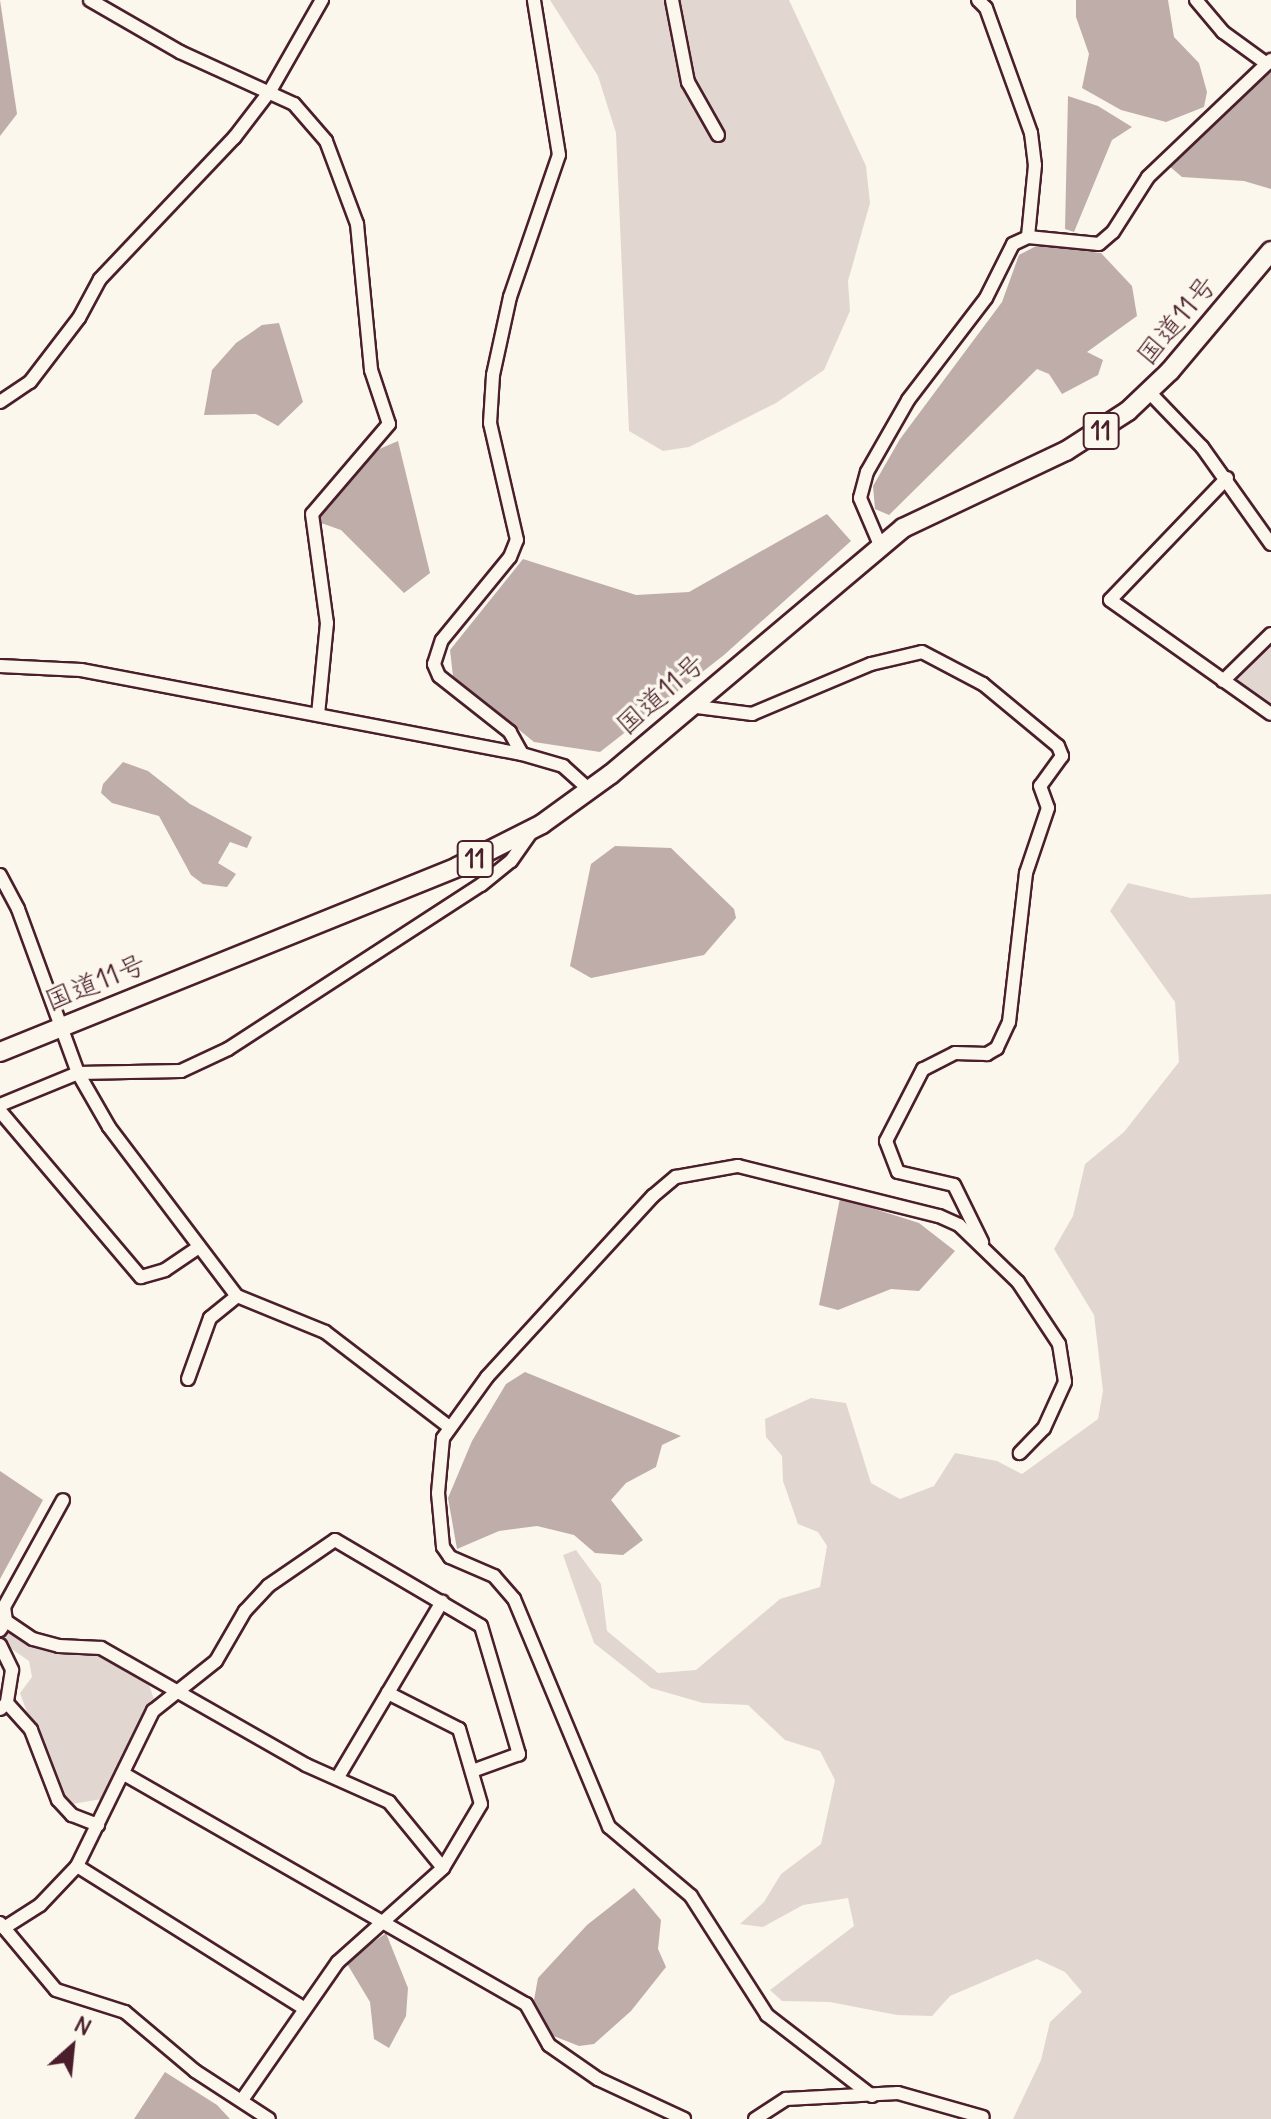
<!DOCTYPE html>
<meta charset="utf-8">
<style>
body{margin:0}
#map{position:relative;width:1271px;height:2119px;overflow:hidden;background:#fbf7ec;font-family:Delius,"Klee One",sans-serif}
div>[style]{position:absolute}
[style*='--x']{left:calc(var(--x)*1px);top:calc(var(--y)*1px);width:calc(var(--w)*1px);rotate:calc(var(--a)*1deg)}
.green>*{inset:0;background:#e2d7d0}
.water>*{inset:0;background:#bfadaa}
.roads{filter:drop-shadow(2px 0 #4a1f2b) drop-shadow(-2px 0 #4a1f2b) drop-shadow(0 2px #4a1f2b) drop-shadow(0 -2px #4a1f2b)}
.minor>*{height:12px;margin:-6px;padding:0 6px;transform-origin:6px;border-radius:6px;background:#fbf7ec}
.highway>*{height:18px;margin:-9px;padding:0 9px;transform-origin:9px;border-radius:9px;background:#fbf7ec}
span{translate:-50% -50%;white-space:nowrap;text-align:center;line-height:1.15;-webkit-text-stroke:7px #fbf7ec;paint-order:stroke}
.shield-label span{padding:2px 6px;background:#fbf7ec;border:2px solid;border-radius:6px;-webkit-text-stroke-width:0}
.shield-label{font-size:26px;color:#4a1f2b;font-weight:700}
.street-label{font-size:28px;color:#4a1f2b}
.north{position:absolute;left:32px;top:2007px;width:80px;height:80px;-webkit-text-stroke:6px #fbf7ec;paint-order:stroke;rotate:27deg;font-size:22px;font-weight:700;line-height:32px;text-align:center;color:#4a1f2b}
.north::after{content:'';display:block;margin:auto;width:28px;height:36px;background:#4a1f2b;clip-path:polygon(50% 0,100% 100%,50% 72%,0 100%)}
</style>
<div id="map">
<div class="green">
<div style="clip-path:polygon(550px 0,789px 0,866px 166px,870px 203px,848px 281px,850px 311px,824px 370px,776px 403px,689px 447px,663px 451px,629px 431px,616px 133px,598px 76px)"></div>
<div style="clip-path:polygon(1271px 642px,1271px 706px,1236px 683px,1238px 675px)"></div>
<div style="clip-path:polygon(1128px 883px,1191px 898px,1271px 894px,1271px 2119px,1013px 2119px,1041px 2060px,1050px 2022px,1082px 1992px,1065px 1972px,1037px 1959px,950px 1996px,932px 2016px,897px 2015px,830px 2002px,782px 2001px,770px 1990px,854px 1926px,848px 1898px,803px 1905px,763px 1927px,740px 1924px,764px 1902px,781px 1874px,821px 1844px,835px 1780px,820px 1751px,785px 1740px,748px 1705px,703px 1703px,651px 1688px,594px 1643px,563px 1555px,576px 1550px,601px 1584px,607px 1631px,658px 1673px,696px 1670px,780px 1599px,820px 1587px,827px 1546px,818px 1532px,798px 1524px,783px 1481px,782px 1456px,766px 1437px,765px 1419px,811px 1398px,846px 1403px,871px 1483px,900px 1499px,934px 1486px,955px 1453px,997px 1461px,1022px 1474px,1098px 1419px,1103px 1391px,1094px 1315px,1054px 1249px,1073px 1216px,1085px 1164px,1124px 1132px,1179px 1062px,1175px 1002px,1110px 911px)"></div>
<div style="clip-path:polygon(0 1620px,102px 1654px,148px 1682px,154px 1699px,102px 1799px,72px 1804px,46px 1789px,26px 1742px,28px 1715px,20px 1693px,32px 1677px,29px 1661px,9px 1647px,0 1660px)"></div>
</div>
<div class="water">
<div style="clip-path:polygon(0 0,17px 114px,0 136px)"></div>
<div style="clip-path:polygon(1076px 0,1168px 0,1174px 37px,1199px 63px,1207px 92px,1204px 107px,1166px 122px,1121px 110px,1082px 88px,1089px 54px,1076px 17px)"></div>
<div style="clip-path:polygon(1271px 68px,1271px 189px,1244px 181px,1182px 177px,1168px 165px)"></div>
<div style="clip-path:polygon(1068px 96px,1098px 106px,1132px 127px,1112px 140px,1074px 232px,1065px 229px)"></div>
<div style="clip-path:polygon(1038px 245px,1101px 253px,1132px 286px,1137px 316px,1087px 352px,1103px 360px,1098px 375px,1062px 394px,1049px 374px,1037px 369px,889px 515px,875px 509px,873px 486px,900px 439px,1002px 302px,1019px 255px)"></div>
<div style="clip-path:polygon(279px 323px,303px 402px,278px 426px,256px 414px,204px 415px,212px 370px,236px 343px,262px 325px)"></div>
<div style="clip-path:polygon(398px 441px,430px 573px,404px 593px,341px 530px,321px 523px,321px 516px,377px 450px)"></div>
<div style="clip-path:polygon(827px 514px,851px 541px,724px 655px,600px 752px,534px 742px,453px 676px,450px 650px,523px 559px,636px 595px,689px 592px)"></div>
<div style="clip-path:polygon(123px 762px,148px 771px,190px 804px,252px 837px,247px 848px,230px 842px,218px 863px,236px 874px,227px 887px,203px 884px,191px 875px,159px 816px,112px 803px,101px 793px,103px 784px)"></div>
<div style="clip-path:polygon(615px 846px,671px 848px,734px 909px,736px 918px,704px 955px,591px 978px,570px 966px,591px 864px)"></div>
<div style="clip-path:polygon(840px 1198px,919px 1223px,955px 1251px,919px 1291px,891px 1289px,838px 1310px,819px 1305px)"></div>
<div style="clip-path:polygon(525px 1372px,681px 1436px,662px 1445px,656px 1467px,626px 1483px,611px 1500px,643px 1540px,623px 1555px,595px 1553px,574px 1535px,537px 1526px,499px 1531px,457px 1549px,448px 1498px,472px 1441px,506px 1384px)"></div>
<div style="clip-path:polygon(0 1471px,43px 1500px,0 1579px)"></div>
<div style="clip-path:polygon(634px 1888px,661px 1920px,658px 1949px,666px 1967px,631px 2011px,594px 2044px,579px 2046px,551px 2035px,532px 2011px,538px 1978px,587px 1925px)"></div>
<div style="clip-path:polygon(386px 1933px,408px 1988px,406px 2016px,389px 2048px,374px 2039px,370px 2002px,346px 1962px)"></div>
<div style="clip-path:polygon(165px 2072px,217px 2105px,230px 2119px,134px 2119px)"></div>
</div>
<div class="roads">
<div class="minor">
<div style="--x:90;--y:0;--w:104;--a:30"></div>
<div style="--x:180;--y:52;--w:125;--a:24.5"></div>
<div style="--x:294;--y:104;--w:49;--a:49.1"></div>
<div style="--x:326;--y:141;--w:89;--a:69.5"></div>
<div style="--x:357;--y:224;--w:147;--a:84.5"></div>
<div style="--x:371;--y:370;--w:57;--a:71.6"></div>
<div style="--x:389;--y:424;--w:118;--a:130.5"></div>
<div style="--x:312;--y:514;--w:110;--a:82.2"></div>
<div style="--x:327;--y:623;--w:92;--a:95.6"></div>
<div style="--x:672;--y:0;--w:84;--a:79"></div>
<div style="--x:688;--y:82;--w:61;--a:60.5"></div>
<div style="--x:978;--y:0;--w:11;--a:45"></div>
<div style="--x:986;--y:8;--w:133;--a:70.2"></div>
<div style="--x:1031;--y:133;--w:32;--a:83"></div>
<div style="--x:1035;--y:165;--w:72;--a:95.6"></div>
<div style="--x:1196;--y:0;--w:42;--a:49.8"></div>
<div style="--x:1223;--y:32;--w:54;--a:36"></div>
<div style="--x:1150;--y:393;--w:75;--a:46.1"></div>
<div style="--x:1202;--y:447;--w:119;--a:54.6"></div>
<div style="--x:0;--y:402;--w:36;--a:-34"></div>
<div style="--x:30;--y:382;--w:81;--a:-52.6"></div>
<div style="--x:79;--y:318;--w:44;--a:-61.7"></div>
<div style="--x:100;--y:279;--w:195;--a:-46.5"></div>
<div style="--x:234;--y:138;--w:59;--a:-52.5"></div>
<div style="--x:270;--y:91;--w:105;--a:-60.3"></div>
<div style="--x:1227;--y:478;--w:169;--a:133.8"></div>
<div style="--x:1110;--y:600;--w:197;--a:35.3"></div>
<div style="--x:880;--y:545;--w:51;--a:-113.1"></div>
<div style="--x:860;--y:498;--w:27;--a:-75"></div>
<div style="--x:867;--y:472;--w:83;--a:-60.3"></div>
<div style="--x:908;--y:400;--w:128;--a:-52.6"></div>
<div style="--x:986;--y:298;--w:60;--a:-63.4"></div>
<div style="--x:1013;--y:244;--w:17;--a:-25"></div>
<div style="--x:1028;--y:237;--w:71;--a:5.6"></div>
<div style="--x:1099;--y:244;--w:18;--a:-41"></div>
<div style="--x:1113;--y:232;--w:65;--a:-57.5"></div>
<div style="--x:1148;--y:177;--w:170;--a:-43.6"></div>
<div style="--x:0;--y:666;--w:81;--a:2.8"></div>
<div style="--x:81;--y:670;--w:449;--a:10.8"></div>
<div style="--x:522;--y:754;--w:43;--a:16.3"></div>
<div style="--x:563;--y:766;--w:36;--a:42"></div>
<div style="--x:1223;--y:681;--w:67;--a:-44.4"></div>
<div style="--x:689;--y:706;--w:64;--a:7.2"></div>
<div style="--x:752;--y:714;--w:129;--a:-22.8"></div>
<div style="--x:871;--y:664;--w:52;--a:-13.2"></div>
<div style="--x:922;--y:652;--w:69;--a:27.7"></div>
<div style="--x:983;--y:684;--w:97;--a:39.6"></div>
<div style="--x:1058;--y:746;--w:11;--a:68"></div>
<div style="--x:1062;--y:756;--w:37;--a:126"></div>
<div style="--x:1040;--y:786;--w:23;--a:70"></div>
<div style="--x:1048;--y:808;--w:69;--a:108.7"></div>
<div style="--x:1026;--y:873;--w:150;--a:96.5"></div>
<div style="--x:1009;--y:1022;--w:29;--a:115"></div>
<div style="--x:997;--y:1048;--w:12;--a:149"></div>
<div style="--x:987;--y:1054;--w:32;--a:-178"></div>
<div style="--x:955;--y:1053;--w:36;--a:153"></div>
<div style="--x:923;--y:1069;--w:81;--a:117.2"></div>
<div style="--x:886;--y:1141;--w:33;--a:69"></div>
<div style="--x:898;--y:1172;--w:57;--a:13.1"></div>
<div style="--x:954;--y:1185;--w:64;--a:63.8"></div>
<div style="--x:522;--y:754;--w:25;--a:-119"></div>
<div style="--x:510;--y:732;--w:90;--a:-141.7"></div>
<div style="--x:439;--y:676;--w:13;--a:-113"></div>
<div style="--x:434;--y:664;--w:25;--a:-72"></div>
<div style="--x:442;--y:640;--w:107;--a:-50.7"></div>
<div style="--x:510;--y:557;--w:18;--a:-68"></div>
<div style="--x:517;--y:540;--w:120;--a:-103"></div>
<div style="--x:490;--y:423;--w:48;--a:-86.4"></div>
<div style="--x:493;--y:375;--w:80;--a:-77.7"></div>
<div style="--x:510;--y:297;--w:150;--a:-71"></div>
<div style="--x:559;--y:155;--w:157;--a:-99.2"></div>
<div style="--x:0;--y:875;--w:38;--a:62"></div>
<div style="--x:18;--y:909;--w:175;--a:69.9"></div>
<div style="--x:78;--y:1073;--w:62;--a:60.1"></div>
<div style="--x:109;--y:1127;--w:212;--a:52.9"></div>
<div style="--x:237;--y:1296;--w:95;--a:22.2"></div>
<div style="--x:325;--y:1332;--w:155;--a:37.4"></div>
<div style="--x:0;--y:1105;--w:84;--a:-22.3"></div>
<div style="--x:78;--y:1073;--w:103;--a:-1.1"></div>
<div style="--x:181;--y:1071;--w:52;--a:-25.1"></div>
<div style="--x:228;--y:1049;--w:302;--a:-33"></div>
<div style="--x:481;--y:885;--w:38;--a:-39"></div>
<div style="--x:511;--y:861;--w:37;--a:-55"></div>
<div style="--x:0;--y:1111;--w:218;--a:49.7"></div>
<div style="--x:141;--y:1277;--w:25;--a:-16"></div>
<div style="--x:165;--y:1270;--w:41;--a:-34.1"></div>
<div style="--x:188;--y:1379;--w:65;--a:-70.2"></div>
<div style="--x:210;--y:1318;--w:35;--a:-39"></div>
<div style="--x:6;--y:1621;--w:32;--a:34"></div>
<div style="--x:33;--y:1639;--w:27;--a:15"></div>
<div style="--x:59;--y:1646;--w:42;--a:2.7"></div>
<div style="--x:101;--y:1648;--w:236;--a:29.7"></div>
<div style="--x:306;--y:1765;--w:91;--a:24"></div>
<div style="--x:389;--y:1802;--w:85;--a:50.7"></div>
<div style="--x:0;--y:1630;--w:11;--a:-56"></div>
<div style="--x:6;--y:1621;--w:14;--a:-98"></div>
<div style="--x:4;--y:1607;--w:122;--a:-61.1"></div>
<div style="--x:0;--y:1645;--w:28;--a:64"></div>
<div style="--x:12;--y:1670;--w:33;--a:99"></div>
<div style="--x:7;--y:1703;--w:9;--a:139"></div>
<div style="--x:7;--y:1703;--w:36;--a:48"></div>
<div style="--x:31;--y:1730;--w:75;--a:68.9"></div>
<div style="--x:58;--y:1800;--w:21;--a:47"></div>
<div style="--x:72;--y:1815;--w:28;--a:21"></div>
<div style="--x:124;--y:1774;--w:463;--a:29.8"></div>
<div style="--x:526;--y:2004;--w:47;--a:60.7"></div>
<div style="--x:549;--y:2045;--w:60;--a:34.8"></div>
<div style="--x:598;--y:2079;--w:95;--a:24.9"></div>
<div style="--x:338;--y:1777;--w:204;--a:-59.3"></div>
<div style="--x:77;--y:1866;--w:269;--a:32.1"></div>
<div style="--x:0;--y:1923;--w:87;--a:50.1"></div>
<div style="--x:56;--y:1990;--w:72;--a:17.7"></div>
<div style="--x:125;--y:2012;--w:92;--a:40.1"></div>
<div style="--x:195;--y:2071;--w:88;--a:33"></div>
<div style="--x:4;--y:1928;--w:43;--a:-32.6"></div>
<div style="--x:40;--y:1905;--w:54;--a:-46.5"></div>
<div style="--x:77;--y:1866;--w:173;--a:-63.9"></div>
<div style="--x:153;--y:1711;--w:80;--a:-38.4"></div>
<div style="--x:216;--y:1661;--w:58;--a:-59.9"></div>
<div style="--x:245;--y:1611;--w:34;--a:-47"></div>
<div style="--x:268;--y:1586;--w:81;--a:-34.5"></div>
<div style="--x:335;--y:1540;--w:169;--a:30.5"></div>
<div style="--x:481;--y:1626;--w:134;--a:73.5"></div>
<div style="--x:519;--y:1754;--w:50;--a:160.1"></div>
<div style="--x:872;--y:2096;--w:133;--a:-142.4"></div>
<div style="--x:767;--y:2015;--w:141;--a:-122.6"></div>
<div style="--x:691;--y:1896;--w:107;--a:-139.9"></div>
<div style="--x:609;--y:1827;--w:247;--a:-112.6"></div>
<div style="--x:514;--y:1599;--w:30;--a:-131"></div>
<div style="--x:494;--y:1576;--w:48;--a:-156.6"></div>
<div style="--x:450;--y:1557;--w:12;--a:-125"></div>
<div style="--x:443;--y:1547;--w:54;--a:-95.3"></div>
<div style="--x:438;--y:1493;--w:55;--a:-84.8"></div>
<div style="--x:443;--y:1438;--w:75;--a:-54.2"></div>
<div style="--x:487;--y:1377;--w:246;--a:-47.5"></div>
<div style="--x:653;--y:1196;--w:30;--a:-40"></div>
<div style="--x:676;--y:1177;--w:63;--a:-10.1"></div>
<div style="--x:738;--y:1166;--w:207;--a:14"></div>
<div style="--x:939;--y:1216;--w:22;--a:24"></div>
<div style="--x:959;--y:1225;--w:82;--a:44"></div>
<div style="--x:1018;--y:1282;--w:74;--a:56.5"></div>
<div style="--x:1059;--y:1344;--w:38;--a:81"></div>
<div style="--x:1065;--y:1382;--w:51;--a:114.5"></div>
<div style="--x:1044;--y:1428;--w:35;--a:134"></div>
<div style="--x:242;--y:2100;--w:168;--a:-55.2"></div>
<div style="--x:338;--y:1962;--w:141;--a:-41.8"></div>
<div style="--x:443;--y:1868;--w:74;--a:-59.3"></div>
<div style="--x:481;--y:1804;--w:78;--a:-106.3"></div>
<div style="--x:459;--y:1729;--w:80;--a:-153.1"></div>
<div style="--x:755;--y:2119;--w:37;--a:-33"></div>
<div style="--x:786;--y:2099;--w:112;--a:-3.1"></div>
<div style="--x:898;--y:2093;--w:88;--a:15.8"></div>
</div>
<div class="highway">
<div style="--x:0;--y:1052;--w:493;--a:-22"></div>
<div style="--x:457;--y:867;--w:95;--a:-26.8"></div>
<div style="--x:542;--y:824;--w:85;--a:-35.9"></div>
<div style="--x:611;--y:774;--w:382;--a:-40.1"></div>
<div style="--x:903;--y:528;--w:180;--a:-25.3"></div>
<div style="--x:1066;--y:451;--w:74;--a:-32.8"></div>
<div style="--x:1128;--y:411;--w:58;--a:-43.6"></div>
<div style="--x:1170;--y:371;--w:157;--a:-49.9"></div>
</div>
</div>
<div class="shield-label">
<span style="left:1101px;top:431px">11</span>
<span style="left:475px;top:859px">11</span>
</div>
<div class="street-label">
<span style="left:1176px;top:320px;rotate:-50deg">国道11号</span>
<span style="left:660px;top:694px;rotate:-41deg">国道11号</span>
<span style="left:95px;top:982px;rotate:-22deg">国道11号</span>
</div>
<div class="north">N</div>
</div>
